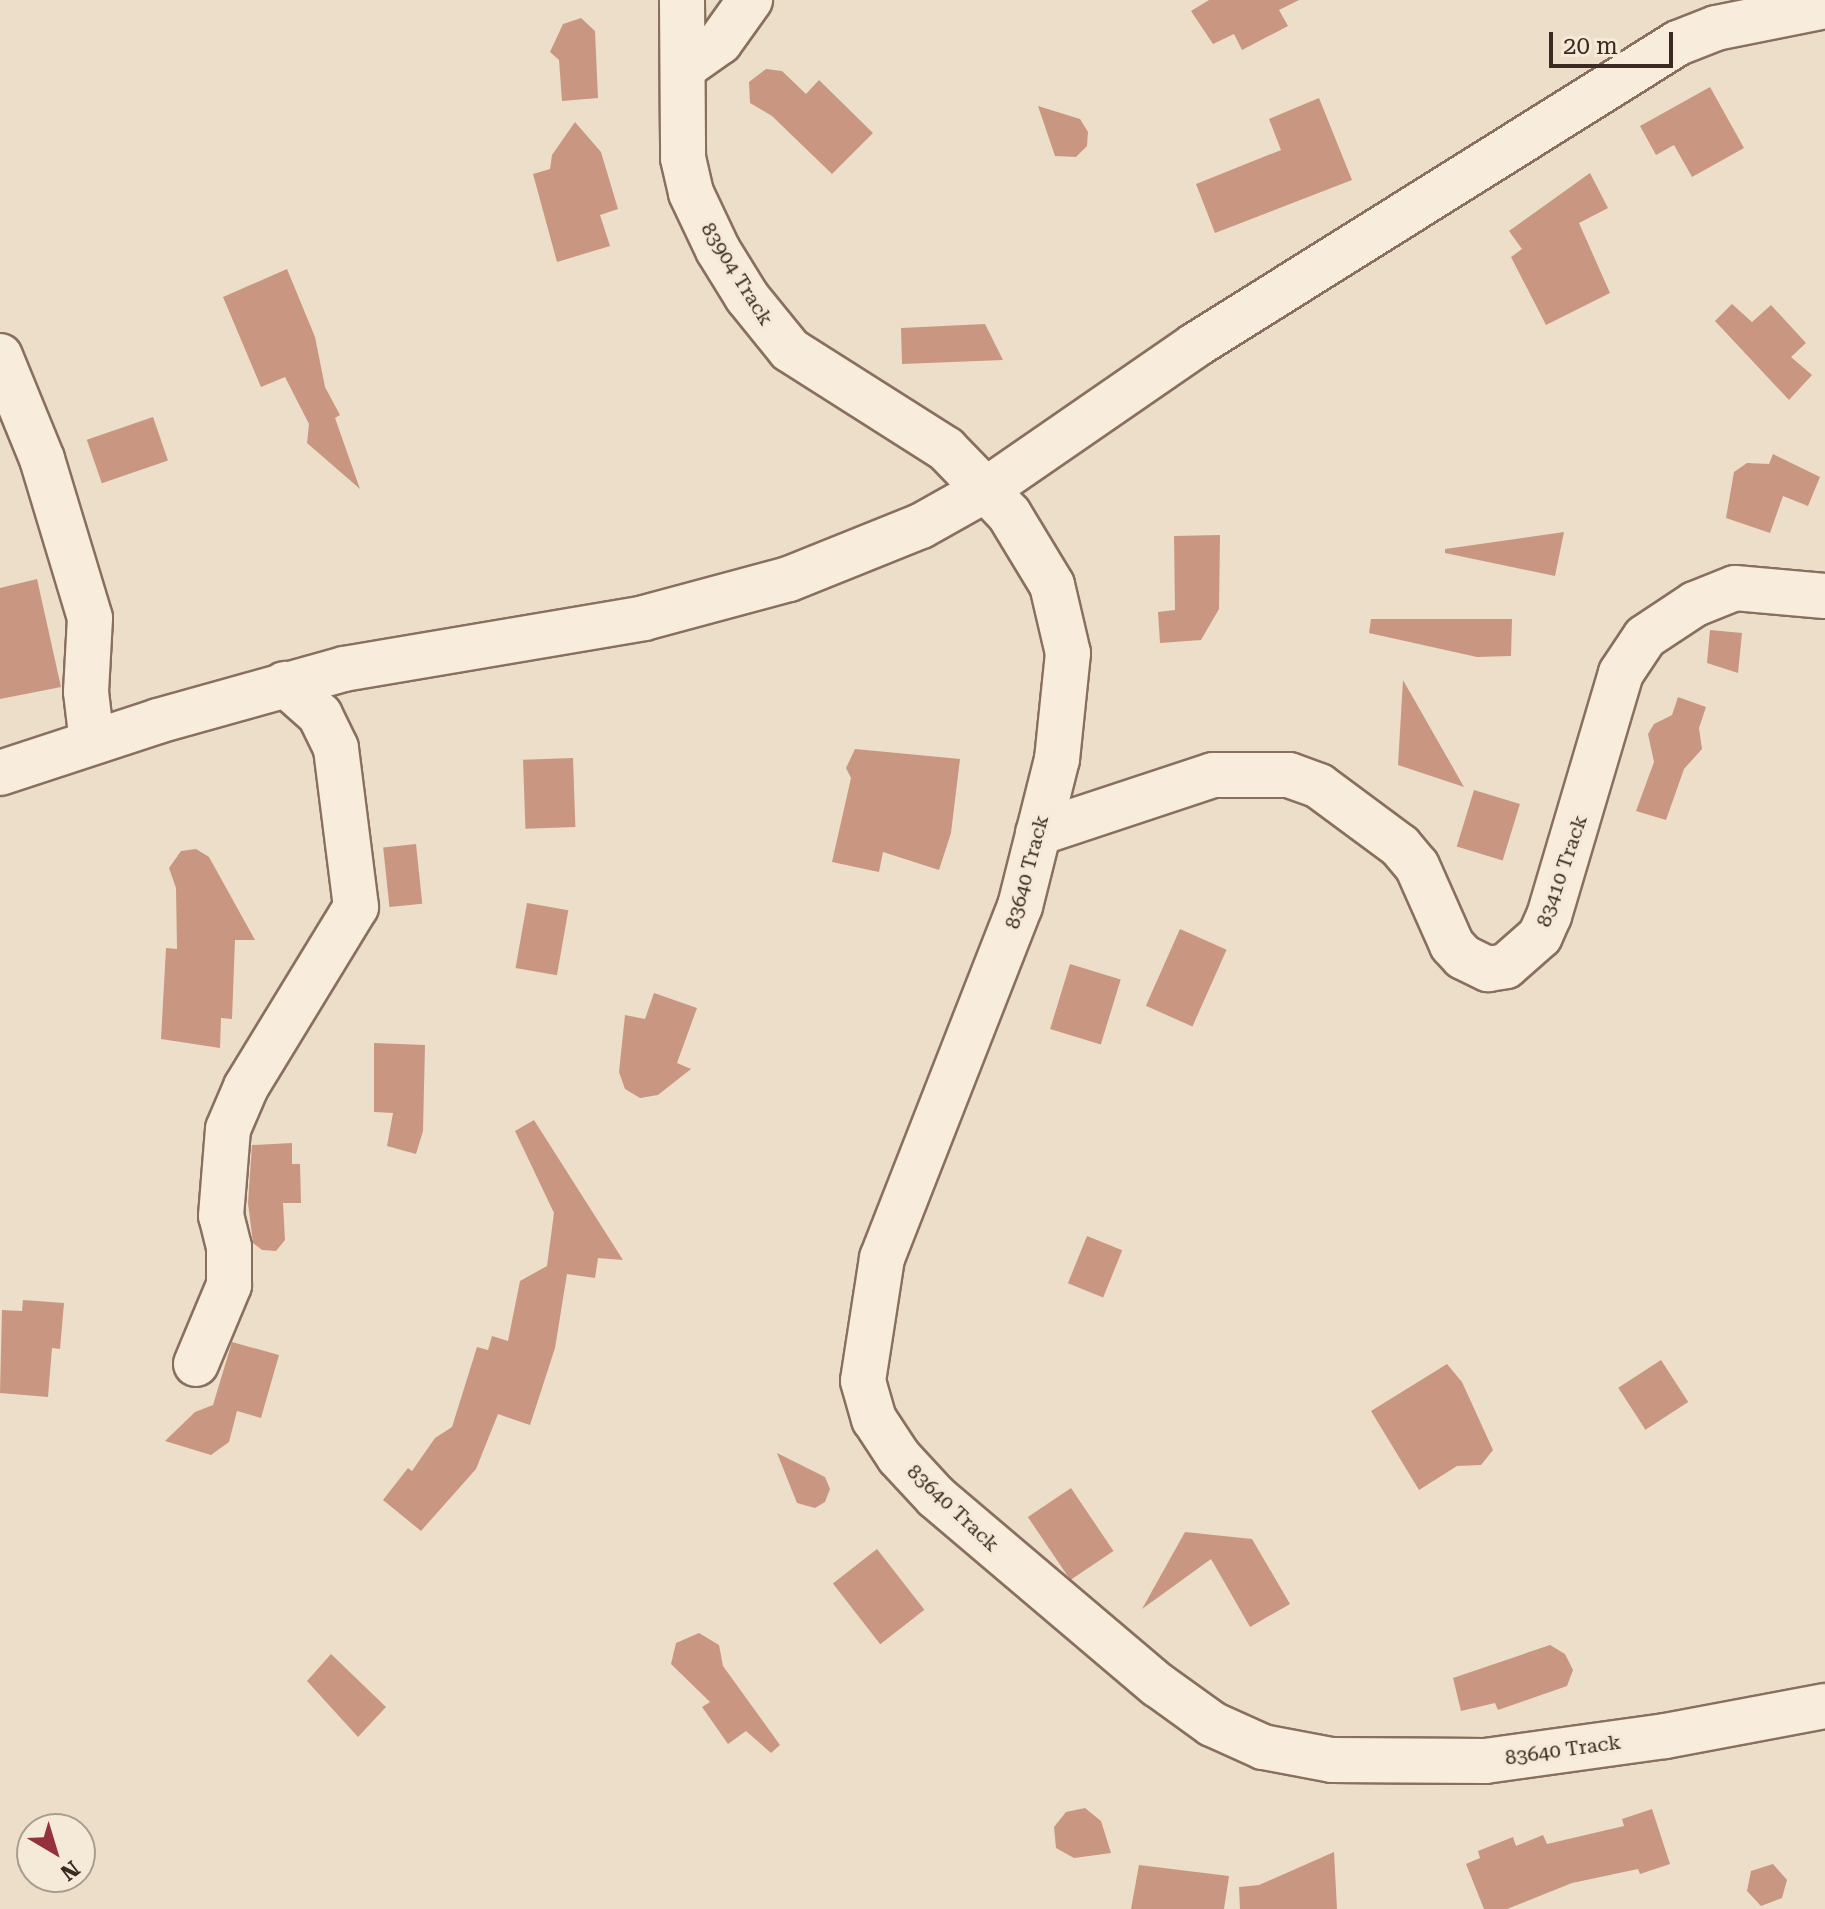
<!DOCTYPE html>
<style>
body{margin:0}
#map{position:relative;width:1825px;height:1909px;overflow:hidden;background:#eddec9;font-family:"Roboto Serif",serif}
div>[style]{position:absolute}
[style*='--x']{left:calc(var(--x)*1px);top:calc(var(--y)*1px);width:calc(var(--w)*1px);rotate:calc(var(--a)*1deg)}
.building>*{inset:0;background:#c99781;transform-origin:0 0}
.roads{filter:drop-shadow(2px 0 #89705e) drop-shadow(-2px 0 #89705e) drop-shadow(0 2px #89705e) drop-shadow(0 -2px #89705e)}
.minor>*{height:44px;margin:-22px;padding:0 22px;transform-origin:22px;border-radius:22px;background:#f8ecdc}
span{translate:-50% -50%;white-space:nowrap;text-align:center;line-height:1.15;-webkit-text-stroke:6px #f5e9d8;paint-order:stroke}
.street-label{font-size:20px;color:#3a2a21}
.north{position:absolute;left:16px;top:1813px;width:80px;height:80px;box-sizing:border-box;background:#f5e9d8;border:2px solid #aa9d8f;border-radius:50%;rotate:142deg;font-size:22px;font-weight:700;line-height:32px;text-align:center;color:#3a2a21}
.north::after{content:'';display:block;margin:auto;width:28px;height:36px;background:#95313d;clip-path:polygon(50% 0,100% 100%,50% 72%,0 100%)}
.scale{position:absolute;left:1549px;top:32px;width:124px;height:36px;box-sizing:border-box;border:4px solid #3a2a21;border-top:0;padding-left:10px;font-size:24px;line-height:28px;white-space:nowrap;color:#3a2a21;-webkit-text-stroke:6px #f5e9d8;paint-order:stroke}
</style>
<div id="map">
<div class="building">
<div style="clip-path:polygon(1209px 0,1299px 0,1279px 10px,1288px 26px,1242px 50px,1234px 34px,1213px 44px,1191px 11px)"></div>
<div style="clip-path:polygon(581px 18px,595px 31px,598px 98px,562px 101px,559px 60px,550px 52px,563px 24px)"></div>
<div style="clip-path:polygon(766px 69px,782px 71px,806px 94px,819px 80px,873px 133px,832px 174px,772px 116px,750px 103px,749px 82px)"></div>
<div style="clip-path:polygon(1710px 87px,1744px 148px,1692px 177px,1674px 145px,1656px 155px,1640px 126px)"></div>
<div style="clip-path:polygon(1319px 98px,1352px 180px,1215px 233px,1196px 184px,1281px 150px,1269px 119px)"></div>
<div style="clip-path:polygon(1038px 106px,1080px 119px,1088px 132px,1087px 146px,1076px 157px,1055px 156px)"></div>
<div style="clip-path:polygon(575px 122px,601px 152px,618px 209px,600px 215px,610px 246px,557px 262px,533px 174px,550px 169px,552px 155px)"></div>
<div style="clip-path:polygon(1590px 173px,1608px 208px,1579px 223px,1610px 293px,1546px 325px,1511px 257px,1522px 249px,1509px 231px)"></div>
<div style="clip-path:polygon(287px 269px,315px 337px,325px 387px,340px 415px,335px 418px,360px 489px,307px 443px,309px 424px,285px 377px,261px 387px,223px 297px)"></div>
<div style="clip-path:polygon(1732px 304px,1752px 322px,1771px 305px,1806px 343px,1791px 357px,1812px 375px,1789px 400px,1715px 321px)"></div>
<div style="clip-path:polygon(985px 324px,1003px 360px,902px 364px,901px 328px)"></div>
<div style="left:153px;top:417px;width:46px;height:70px;rotate:71deg"></div>
<div style="clip-path:polygon(1773px 454px,1820px 477px,1808px 506px,1783px 496px,1770px 533px,1726px 518px,1734px 472px,1747px 463px,1769px 464px)"></div>
<div style="clip-path:polygon(1564px 532px,1555px 576px,1445px 553px,1445px 549px)"></div>
<div style="clip-path:polygon(1220px 535px,1219px 609px,1201px 640px,1160px 643px,1158px 612px,1175px 610px,1174px 536px)"></div>
<div style="clip-path:polygon(37px 579px,61px 687px,0 699px,0 588px)"></div>
<div style="clip-path:polygon(1371px 619px,1512px 619px,1511px 656px,1477px 657px,1369px 633px)"></div>
<div style="clip-path:polygon(1710px 630px,1742px 633px,1738px 673px,1707px 663px)"></div>
<div style="clip-path:polygon(1403px 680px,1464px 787px,1398px 765px)"></div>
<div style="clip-path:polygon(1678px 697px,1706px 707px,1699px 728px,1702px 749px,1684px 769px,1666px 820px,1636px 811px,1654px 762px,1648px 734px,1654px 724px,1672px 715px)"></div>
<div style="clip-path:polygon(855px 749px,960px 759px,951px 833px,939px 870px,883px 852px,879px 872px,832px 862px,851px 778px,846px 768px)"></div>
<div style="left:573px;top:758px;width:69px;height:50px;rotate:88deg"></div>
<div style="left:1474px;top:790px;width:48px;height:59px;rotate:17deg"></div>
<div style="left:416px;top:844px;width:60px;height:33px;rotate:84deg"></div>
<div style="clip-path:polygon(196px 849px,209px 857px,255px 940px,235px 940px,232px 1019px,221px 1018px,220px 1048px,161px 1039px,166px 948px,177px 949px,176px 888px,169px 868px,181px 851px)"></div>
<div style="left:527px;top:903px;width:42px;height:66px;rotate:10deg"></div>
<div style="left:1180px;top:929px;width:51px;height:84px;rotate:24deg"></div>
<div style="left:1070px;top:964px;width:53px;height:68px;rotate:17deg"></div>
<div style="clip-path:polygon(654px 993px,697px 1008px,677px 1063px,691px 1069px,658px 1095px,640px 1098px,625px 1089px,619px 1072px,625px 1015px,645px 1019px)"></div>
<div style="clip-path:polygon(374px 1043px,425px 1045px,423px 1131px,416px 1154px,387px 1146px,393px 1113px,374px 1112px)"></div>
<div style="clip-path:polygon(534px 1120px,623px 1260px,598px 1258px,595px 1278px,567px 1274px,555px 1348px,530px 1425px,498px 1414px,476px 1469px,421px 1531px,383px 1500px,408px 1468px,412px 1471px,435px 1438px,452px 1427px,477px 1347px,488px 1350px,492px 1336px,508px 1341px,520px 1281px,547px 1266px,554px 1213px,515px 1131px)"></div>
<div style="clip-path:polygon(292px 1143px,292px 1164px,300px 1164px,301px 1203px,283px 1203px,285px 1240px,276px 1251px,262px 1250px,253px 1243px,248px 1203px,252px 1145px)"></div>
<div style="left:1087px;top:1236px;width:38px;height:51px;rotate:22deg"></div>
<div style="clip-path:polygon(23px 1300px,64px 1303px,60px 1349px,52px 1348px,48px 1397px,0 1393px,2px 1310px,22px 1311px)"></div>
<div style="clip-path:polygon(232px 1342px,279px 1355px,261px 1418px,237px 1411px,229px 1442px,211px 1455px,165px 1441px,195px 1412px,213px 1405px)"></div>
<div style="left:1661px;top:1360px;width:50px;height:51px;rotate:57deg"></div>
<div style="clip-path:polygon(1447px 1364px,1462px 1382px,1493px 1450px,1481px 1465px,1457px 1466px,1419px 1490px,1371px 1411px)"></div>
<div style="clip-path:polygon(777px 1453px,825px 1477px,830px 1489px,825px 1502px,815px 1508px,797px 1503px)"></div>
<div style="left:1071px;top:1488px;width:76px;height:52px;rotate:56deg"></div>
<div style="clip-path:polygon(1185px 1532px,1252px 1539px,1290px 1604px,1250px 1627px,1211px 1559px,1142px 1609px)"></div>
<div style="left:877px;top:1549px;width:77px;height:56px;rotate:52deg"></div>
<div style="clip-path:polygon(699px 1633px,719px 1645px,723px 1666px,780px 1745px,771px 1753px,746px 1731px,728px 1744px,702px 1707px,710px 1702px,671px 1664px,676px 1643px)"></div>
<div style="clip-path:polygon(1550px 1645px,1565px 1654px,1573px 1670px,1567px 1686px,1498px 1710px,1495px 1703px,1461px 1711px,1453px 1678px)"></div>
<div style="clip-path:polygon(331px 1654px,386px 1707px,358px 1737px,307px 1681px)"></div>
<div style="clip-path:polygon(1085px 1808px,1101px 1821px,1111px 1853px,1074px 1858px,1056px 1848px,1054px 1827px,1066px 1812px)"></div>
<div style="clip-path:polygon(1652px 1809px,1670px 1864px,1640px 1874px,1638px 1869px,1572px 1883px,1507px 1909px,1484px 1909px,1466px 1864px,1480px 1858px,1478px 1851px,1513px 1837px,1516px 1846px,1543px 1835px,1547px 1844px,1624px 1826px,1622px 1819px)"></div>
<div style="clip-path:polygon(1334px 1852px,1337px 1909px,1240px 1909px,1239px 1887px,1259px 1885px)"></div>
<div style="clip-path:polygon(1773px 1864px,1787px 1880px,1782px 1898px,1761px 1906px,1747px 1891px,1751px 1871px)"></div>
<div style="clip-path:polygon(1139px 1865px,1229px 1876px,1224px 1909px,1131px 1909px)"></div>
</div>
<div class="roads">
<div class="minor">
<div style="--x:682;--y:0;--w:158;--a:89.6"></div>
<div style="--x:683;--y:158;--w:36;--a:77"></div>
<div style="--x:691;--y:193;--w:63;--a:64.7"></div>
<div style="--x:718;--y:250;--w:55;--a:58.3"></div>
<div style="--x:747;--y:297;--w:68;--a:50.9"></div>
<div style="--x:790;--y:350;--w:185;--a:32.4"></div>
<div style="--x:946;--y:449;--w:91;--a:45.9"></div>
<div style="--x:1009;--y:514;--w:83;--a:58.8"></div>
<div style="--x:1052;--y:585;--w:70;--a:76.8"></div>
<div style="--x:1068;--y:653;--w:107;--a:95.9"></div>
<div style="--x:1057;--y:759;--w:152;--a:104.1"></div>
<div style="--x:1020;--y:906;--w:378;--a:111.4"></div>
<div style="--x:882;--y:1258;--w:124;--a:98.8"></div>
<div style="--x:863;--y:1381;--w:40;--a:74"></div>
<div style="--x:874;--y:1419;--w:45;--a:56.7"></div>
<div style="--x:899;--y:1457;--w:54;--a:47.2"></div>
<div style="--x:936;--y:1497;--w:291;--a:40.3"></div>
<div style="--x:1158;--y:1685;--w:67;--a:35.8"></div>
<div style="--x:1212;--y:1724;--w:56;--a:24.3"></div>
<div style="--x:1263;--y:1747;--w:70;--a:10.7"></div>
<div style="--x:1332;--y:1760;--w:153;--a:0.4"></div>
<div style="--x:1485;--y:1761;--w:182;--a:-7.9"></div>
<div style="--x:1665;--y:1736;--w:163;--a:-10.6"></div>
<div style="--x:683;--y:68;--w:45;--a:-35.1"></div>
<div style="--x:720;--y:42;--w:52;--a:-54.5"></div>
<div style="--x:0;--y:356;--w:111;--a:67.8"></div>
<div style="--x:42;--y:459;--w:166;--a:73.2"></div>
<div style="--x:90;--y:618;--w:74;--a:93.1"></div>
<div style="--x:86;--y:692;--w:50;--a:83.2"></div>
<div style="--x:0;--y:773;--w:166;--a:-18.2"></div>
<div style="--x:158;--y:721;--w:193;--a:-15.6"></div>
<div style="--x:344;--y:669;--w:304;--a:-9.6"></div>
<div style="--x:644;--y:618;--w:150;--a:-15.1"></div>
<div style="--x:789;--y:579;--w:142;--a:-21.9"></div>
<div style="--x:921;--y:526;--w:76;--a:-29.3"></div>
<div style="--x:987;--y:489;--w:252;--a:-34.6"></div>
<div style="--x:1194;--y:346;--w:571;--a:-32.05"></div>
<div style="--x:1678;--y:43;--w:41;--a:-21.5"></div>
<div style="--x:1716;--y:28;--w:111;--a:-11.4"></div>
<div style="--x:1038;--y:833;--w:184;--a:-18.3"></div>
<div style="--x:1213;--y:775;--w:76;--a:0"></div>
<div style="--x:1289;--y:775;--w:32;--a:20"></div>
<div style="--x:1319;--y:786;--w:101;--a:36.5"></div>
<div style="--x:1400;--y:846;--w:26;--a:50"></div>
<div style="--x:1417;--y:866;--w:86;--a:66.1"></div>
<div style="--x:1452;--y:945;--w:16;--a:47"></div>
<div style="--x:1463;--y:957;--w:28;--a:26"></div>
<div style="--x:1488;--y:969;--w:18;--a:-9"></div>
<div style="--x:1506;--y:966;--w:45;--a:-41.4"></div>
<div style="--x:1540;--y:936;--w:22;--a:-66"></div>
<div style="--x:1549;--y:916;--w:253;--a:-73.5"></div>
<div style="--x:1621;--y:673;--w:43;--a:-56.3"></div>
<div style="--x:1645;--y:637;--w:60;--a:-33.4"></div>
<div style="--x:1695;--y:604;--w:43;--a:-21.8"></div>
<div style="--x:1735;--y:588;--w:90;--a:5.1"></div>
<div style="--x:196;--y:1364;--w:86;--a:-67.3"></div>
<div style="--x:229;--y:1285;--w:38;--a:-90"></div>
<div style="--x:229;--y:1247;--w:32;--a:-104"></div>
<div style="--x:221;--y:1216;--w:87;--a:-85.4"></div>
<div style="--x:228;--y:1129;--w:46;--a:-66.8"></div>
<div style="--x:246;--y:1087;--w:211;--a:-58.6"></div>
<div style="--x:356;--y:907;--w:160;--a:-97.2"></div>
<div style="--x:336;--y:748;--w:37;--a:-116"></div>
<div style="--x:320;--y:715;--w:47;--a:-138.5"></div>
</div>
</div>
<div class="street-label">
<span style="left:737px;top:274px;rotate:58deg">83904 Track</span>
<span style="left:1562px;top:871px;rotate:-71deg">83410 Track</span>
<span style="left:1027px;top:872px;rotate:-75deg">83640 Track</span>
<span style="left:953px;top:1508px;rotate:43deg">83640 Track</span>
<span style="left:1563px;top:1750px;rotate:-8deg">83640 Track</span>
</div>
<div class="north">N</div>
<div class="scale">20 m</div>
</div>
